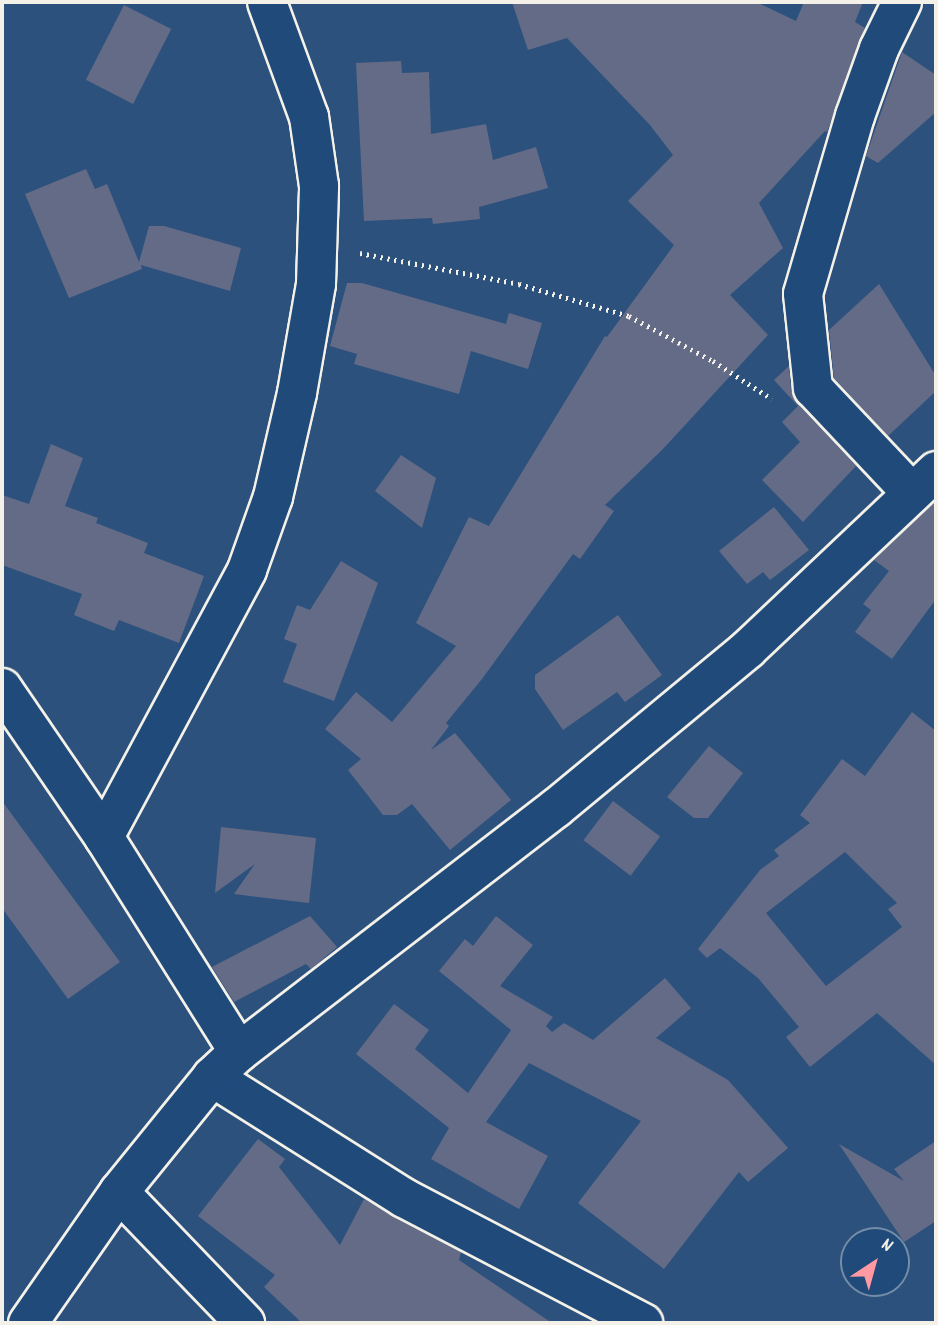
<!DOCTYPE html>
<style>
body{margin:0}
#map{position:relative;width:938px;height:1325px;overflow:hidden;background:#2d517d;font-family:Dekko,sans-serif}
div>[style]{position:absolute}
[style*='--x']{left:calc(var(--x)*1px);top:calc(var(--y)*1px);width:calc(var(--w)*1px);rotate:calc(var(--a)*1deg)}
.building>*{inset:0;background:#636b87;transform-origin:0 0}
.path>*{height:4.5px;margin-top:-2.25px;transform-origin:0;background:repeating-linear-gradient(90deg,#f4f1e8 0 2px,transparent 0 7px)}
.roads{filter:drop-shadow(2px 0 #f4f1e8) drop-shadow(-2px 0 #f4f1e8) drop-shadow(0 2px #f4f1e8) drop-shadow(0 -2px #f4f1e8)}
.minor>*{height:38px;margin:-19px;padding:0 19px;transform-origin:19px;border-radius:19px;background:#1f4a7a}
span{translate:-50% -50%;white-space:nowrap;text-align:center;line-height:1.15;-webkit-text-stroke:7px #1f4a7a;paint-order:stroke}
.frame{position:absolute;inset:0;border:4px solid #f4f1e8;pointer-events:none}
.north{position:absolute;left:840px;top:1227px;width:70px;height:70px;box-sizing:border-box;background:#1f4a7a;border:2px solid #748da6;border-radius:50%;rotate:36deg;font-size:19px;font-weight:700;line-height:28px;text-align:center;color:#f4f1e8}
.north::after{content:'';display:block;margin:auto;width:24px;height:32px;background:#ff9aa2;clip-path:polygon(50% 0,100% 100%,50% 72%,0 100%)}
</style>
<div id="map">
<div class="building">
<div style="clip-path:polygon(512px 2px,756px 2px,796px 21px,804px 2px,863px 2px,855px 22px,865px 28px,827px 132px,825px 131px,759px 203px,783px 248px,730px 295px,768px 335px,663px 449px,605px 505px,614px 511px,580px 559px,573px 554px,482px 679px,446px 723px,449px 726px,431px 750px,455px 733px,511px 800px,450px 850px,412px 804px,397px 815px,383px 815px,348px 770px,361px 759px,325px 729px,356px 692px,392px 722px,456px 646px,416px 623px,469px 517px,489px 526px,605px 336px,607px 337px,674px 245px,628px 201px,673px 155px,650px 125px,567px 38px,528px 50px)"></div>
<div style="left:124px;top:5px;width:53px;height:84px;rotate:27deg"></div>
<div style="clip-path:polygon(902px 52px,936px 75px,936px 112px,878px 163px,866px 156px)"></div>
<div style="clip-path:polygon(401px 61px,402px 73px,429px 72px,431px 134px,486px 124px,493px 160px,536px 147px,548px 188px,479px 207px,480px 219px,433px 224px,432px 218px,364px 221px,356px 63px)"></div>
<div style="clip-path:polygon(86px 169px,95px 189px,107px 184px,139px 262px,149px 226px,164px 226px,241px 248px,230px 291px,141px 265px,142px 269px,69px 298px,25px 194px)"></div>
<div style="clip-path:polygon(347px 283px,362px 283px,506px 324px,509px 313px,542px 323px,528px 369px,471px 351px,459px 394px,354px 364px,357px 354px,330px 346px)"></div>
<div style="clip-path:polygon(879px 284px,936px 376px,936px 391px,888px 436px,834px 378px,829px 330px)"></div>
<div style="clip-path:polygon(789px 366px,791px 390px,797px 403px,856px 466px,803px 522px,762px 480px,800px 442px,782px 422px,798px 406px,774px 380px)"></div>
<div style="clip-path:polygon(51px 444px,83px 458px,65px 506px,98px 518px,96px 523px,148px 543px,144px 553px,204px 576px,179px 643px,119px 620px,114px 631px,74px 615px,82px 594px,2px 565px,2px 495px,29px 504px)"></div>
<div style="clip-path:polygon(401px 455px,436px 478px,422px 528px,375px 491px)"></div>
<div style="clip-path:polygon(936px 501px,936px 599px,892px 659px,855px 632px,871px 610px,863px 604px,889px 571px,874px 560px)"></div>
<div style="clip-path:polygon(774px 507px,809px 550px,770px 580px,763px 572px,747px 584px,719px 551px)"></div>
<div style="clip-path:polygon(341px 561px,378px 583px,334px 701px,283px 682px,297px 644px,284px 639px,297px 605px,310px 610px)"></div>
<div style="clip-path:polygon(618px 615px,662px 675px,625px 702px,617px 692px,563px 730px,535px 689px,535px 675px)"></div>
<div style="clip-path:polygon(evenodd,912px 712px,936px 731px,936px 1065px,877px 1013px,810px 1067px,786px 1037px,799px 1027px,758px 978px,720px 948px,707px 958px,698px 949px,760px 870px,779px 856px,774px 850px,810px 823px,800px 815px,842px 759px,865px 776px,912px 712px,845px 852px,897px 903px,888px 909px,902px 927px,826px 986px,766px 913px,845px 852px)"></div>
<div style="clip-path:polygon(709px 746px,743px 773px,708px 818px,694px 818px,667px 797px)"></div>
<div style="clip-path:polygon(2px 801px,120px 962px,68px 999px,2px 908px)"></div>
<div style="left:613px;top:801px;width:59px;height:49px;rotate:37deg"></div>
<div style="clip-path:polygon(221px 827px,316px 838px,309px 903px,234px 894px,255px 864px,215px 893px)"></div>
<div style="clip-path:polygon(310px 916px,337px 947px,311px 969px,306px 964px,234px 1002px,212px 967px)"></div>
<div style="clip-path:polygon(496px 916px,533px 945px,500px 986px,553px 1017px,546px 1026px,552px 1032px,564px 1023px,593px 1040px,665px 978px,691px 1008px,656px 1038px,728px 1080px,788px 1148px,748px 1182px,739px 1172px,664px 1269px,578px 1203px,641px 1121px,529px 1063px,486px 1122px,548px 1156px,519px 1209px,431px 1159px,449px 1128px,356px 1054px,394px 1004px,429px 1030px,415px 1049px,468px 1093px,511px 1030px,439px 971px,465px 939px,473px 946px)"></div>
<div style="clip-path:polygon(258px 1139px,285px 1159px,279px 1167px,340px 1245px,364px 1199px,461px 1252px,459px 1260px,552px 1323px,302px 1323px,264px 1287px,275px 1275px,198px 1216px)"></div>
<div style="clip-path:polygon(936px 1141px,936px 1221px,904px 1242px,839px 1144px,904px 1181px,894px 1169px)"></div>
</div>
<div class="path">
<div style="--x:360;--y:253;--w:162;--a:11"></div>
<div style="--x:519;--y:284;--w:115;--a:16.2"></div>
<div style="--x:629;--y:316;--w:95;--a:28.2"></div>
<div style="--x:713;--y:361;--w:70;--a:32.8"></div>
</div>
<div class="roads">
<div class="minor">
<div style="--x:902;--y:2;--w:52;--a:116.1"></div>
<div style="--x:879;--y:49;--w:71;--a:109.7"></div>
<div style="--x:855;--y:116;--w:185;--a:106.3"></div>
<div style="--x:803;--y:294;--w:95;--a:83.9"></div>
<div style="--x:813;--y:388;--w:144;--a:46.7"></div>
<div style="--x:2;--y:688;--w:181;--a:55.6"></div>
<div style="--x:104;--y:837;--w:254;--a:57.9"></div>
<div style="--x:104;--y:837;--w:303;--a:-61.8"></div>
<div style="--x:247;--y:570;--w:77;--a:-70.4"></div>
<div style="--x:273;--y:497;--w:107;--a:-77"></div>
<div style="--x:297;--y:393;--w:111;--a:-80.1"></div>
<div style="--x:316;--y:284;--w:98;--a:-88.2"></div>
<div style="--x:319;--y:186;--w:70;--a:-98.2"></div>
<div style="--x:309;--y:117;--w:122;--a:-110.1"></div>
<div style="--x:212;--y:1077;--w:227;--a:32.2"></div>
<div style="--x:404;--y:1198;--w:270;--a:27.6"></div>
<div style="--x:119;--y:1192;--w:182;--a:46.1"></div>
<div style="--x:28;--y:1323;--w:160;--a:-55.2"></div>
<div style="--x:119;--y:1192;--w:148;--a:-51"></div>
<div style="--x:212;--y:1077;--w:37;--a:-43"></div>
<div style="--x:239;--y:1052;--w:400;--a:-37.6"></div>
<div style="--x:556;--y:808;--w:249;--a:-39.6"></div>
<div style="--x:748;--y:649;--w:259;--a:-43.4"></div>
</div>
</div>
<div class="frame"></div>
<div class="north">N</div>
</div>
